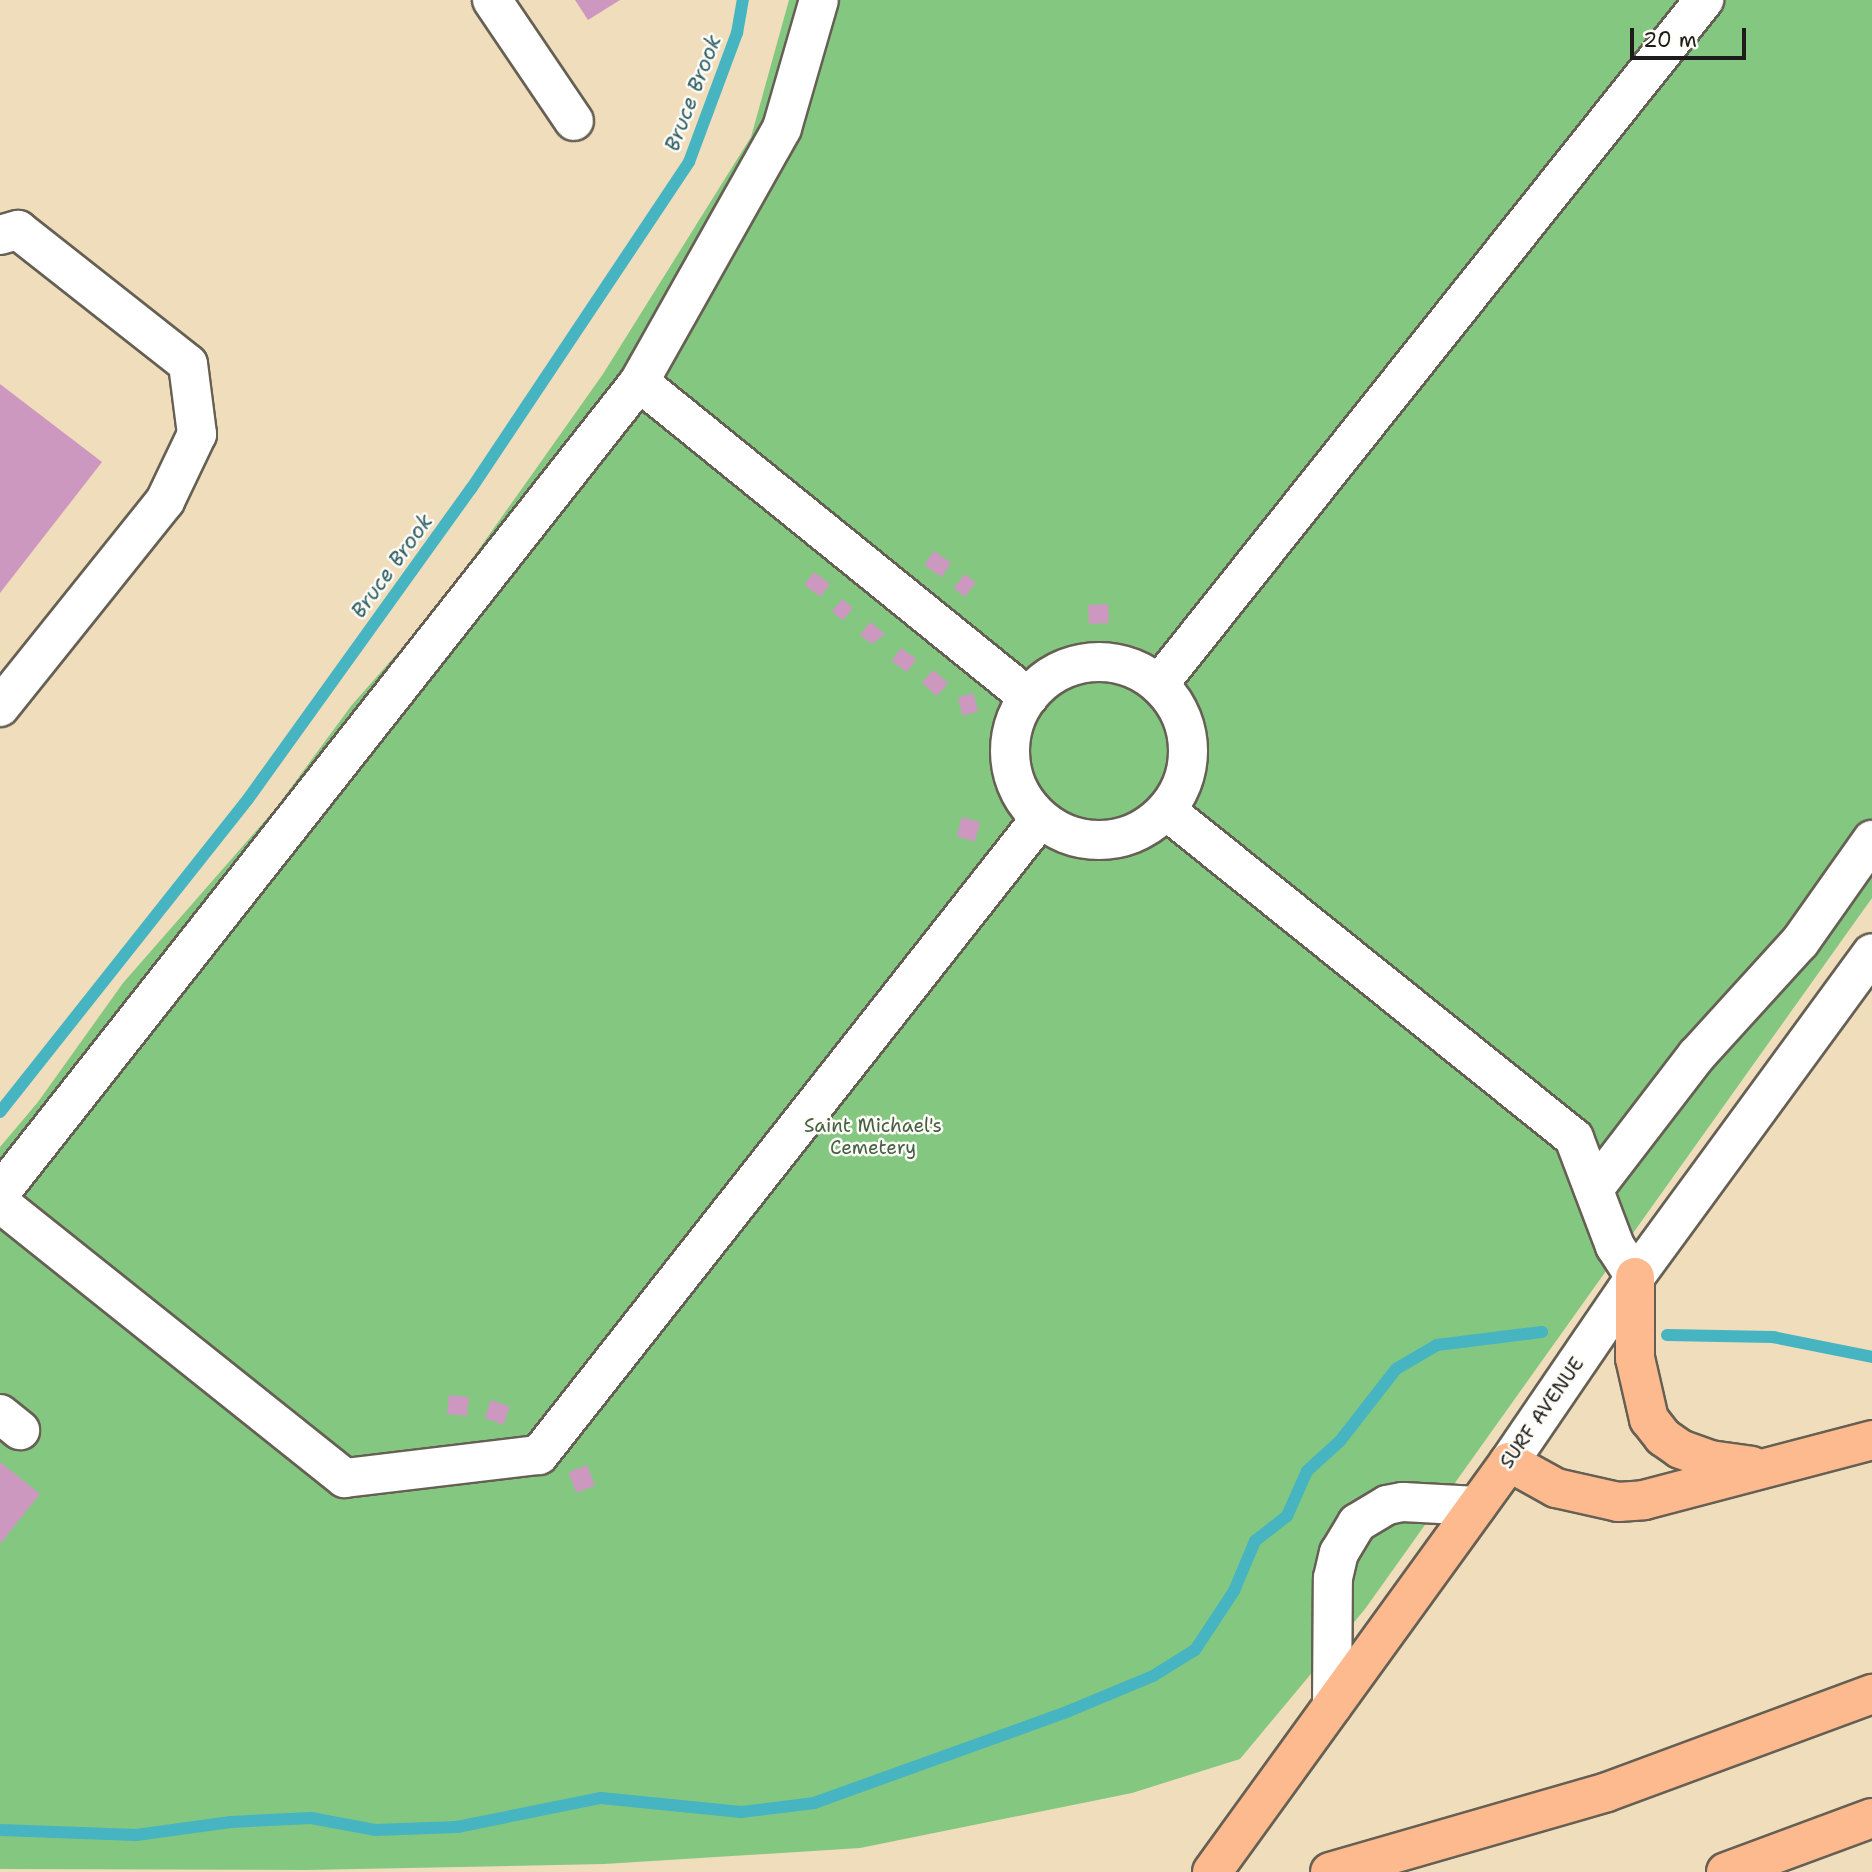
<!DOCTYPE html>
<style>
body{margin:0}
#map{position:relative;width:1872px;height:1872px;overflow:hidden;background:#efddbc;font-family:"Shantell Sans",sans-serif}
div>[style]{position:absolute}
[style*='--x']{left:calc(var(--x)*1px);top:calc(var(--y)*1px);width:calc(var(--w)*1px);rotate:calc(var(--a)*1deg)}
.green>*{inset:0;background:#84c781}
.stream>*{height:12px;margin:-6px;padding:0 6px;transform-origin:6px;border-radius:6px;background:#46b4c1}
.building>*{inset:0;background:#cd98bf;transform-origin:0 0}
.roads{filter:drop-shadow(2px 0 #666054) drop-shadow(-2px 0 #666054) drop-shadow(0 2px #666054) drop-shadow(0 -2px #666054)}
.minor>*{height:38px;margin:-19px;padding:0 19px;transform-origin:19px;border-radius:19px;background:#fff}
.minor>.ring{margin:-19px;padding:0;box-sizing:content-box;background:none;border:38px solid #fff;border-radius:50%}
.major>*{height:38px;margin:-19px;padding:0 19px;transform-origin:19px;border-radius:19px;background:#fcba8e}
.highway>*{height:38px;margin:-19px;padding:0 19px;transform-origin:19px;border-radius:19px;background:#fcba8e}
span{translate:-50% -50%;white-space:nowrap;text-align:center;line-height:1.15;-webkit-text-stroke:5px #fdfcf7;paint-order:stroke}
.park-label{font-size:19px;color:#466044}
.street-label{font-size:19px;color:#1c1c1c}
.water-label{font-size:21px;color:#2f6066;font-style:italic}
.scale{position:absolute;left:1630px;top:28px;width:116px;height:32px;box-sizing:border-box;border:4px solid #1c1c1c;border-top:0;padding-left:9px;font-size:21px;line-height:24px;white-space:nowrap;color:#1c1c1c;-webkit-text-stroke:5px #fdfcf7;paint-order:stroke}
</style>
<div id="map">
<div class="green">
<div style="clip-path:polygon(789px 0,1872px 0,1872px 898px,1365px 1609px,1240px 1759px,1132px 1793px,860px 1848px,604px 1864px,306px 1870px,0 1869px,0 1147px,38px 1102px,123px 983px,276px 808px,351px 706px,438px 607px,603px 374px,751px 137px)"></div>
</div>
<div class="stream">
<div style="--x:0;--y:1112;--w:399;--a:-51.6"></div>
<div style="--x:248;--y:799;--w:382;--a:-54.3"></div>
<div style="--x:471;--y:489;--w:393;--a:-56.3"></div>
<div style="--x:689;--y:162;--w:138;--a:-69.6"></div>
<div style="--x:737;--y:33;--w:34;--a:-80"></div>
<div style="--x:1667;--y:1335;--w:106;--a:1.1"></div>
<div style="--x:1773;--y:1337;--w:101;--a:11.4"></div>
<div style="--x:0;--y:1830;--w:136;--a:2.1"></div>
<div style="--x:136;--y:1835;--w:96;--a:-7.8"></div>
<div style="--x:231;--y:1822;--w:80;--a:-2.9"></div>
<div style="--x:311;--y:1818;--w:65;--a:10.6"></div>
<div style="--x:375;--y:1830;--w:82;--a:-2.1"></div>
<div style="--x:457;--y:1827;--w:147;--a:-11.4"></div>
<div style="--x:601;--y:1798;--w:141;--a:5.7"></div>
<div style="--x:741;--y:1812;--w:74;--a:-7"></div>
<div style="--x:814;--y:1803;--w:271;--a:-19.8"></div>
<div style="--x:1069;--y:1711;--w:91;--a:-22.6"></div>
<div style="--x:1153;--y:1676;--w:49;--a:-31.8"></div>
<div style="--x:1195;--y:1650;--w:71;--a:-56.5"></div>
<div style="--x:1234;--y:1591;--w:54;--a:-67.2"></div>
<div style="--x:1255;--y:1541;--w:41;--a:-38"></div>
<div style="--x:1287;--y:1516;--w:49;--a:-66"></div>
<div style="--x:1307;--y:1471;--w:45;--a:-42.3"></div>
<div style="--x:1340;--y:1441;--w:91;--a:-52.1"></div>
<div style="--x:1396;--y:1369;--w:48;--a:-30.3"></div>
<div style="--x:1437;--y:1345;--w:106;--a:-7.1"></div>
</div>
<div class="building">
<div style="clip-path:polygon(575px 0,620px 0,588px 20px)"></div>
<div style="clip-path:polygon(0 384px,102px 462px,0 593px)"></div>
<div style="left:934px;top:551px;width:21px;height:17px;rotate:35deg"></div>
<div style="left:814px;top:572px;width:20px;height:16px;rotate:37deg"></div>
<div style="left:965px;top:574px;width:14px;height:18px;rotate:39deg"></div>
<div style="left:842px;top:599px;width:14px;height:16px;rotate:39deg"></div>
<div style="left:1108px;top:604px;width:19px;height:20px;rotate:87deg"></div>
<div style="clip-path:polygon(870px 622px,885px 634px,872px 644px,860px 635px)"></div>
<div style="left:901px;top:648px;width:19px;height:16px;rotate:36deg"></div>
<div style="left:933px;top:670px;width:20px;height:17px;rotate:41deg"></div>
<div style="left:973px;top:693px;width:19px;height:16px;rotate:74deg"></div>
<div style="left:962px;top:817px;width:19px;height:20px;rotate:16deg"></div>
<div style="left:449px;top:1395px;width:20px;height:19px;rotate:6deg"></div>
<div style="left:491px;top:1400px;width:20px;height:19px;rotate:20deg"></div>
<div style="clip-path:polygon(0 1462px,40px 1494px,0 1544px)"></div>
<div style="left:587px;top:1465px;width:22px;height:20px;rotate:69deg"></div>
</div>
<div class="roads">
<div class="minor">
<div style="--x:492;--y:0;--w:146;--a:55.9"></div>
<div style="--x:0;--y:235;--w:19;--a:-16"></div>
<div style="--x:18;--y:230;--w:216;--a:38.2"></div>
<div style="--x:188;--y:364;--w:71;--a:82.7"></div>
<div style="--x:197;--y:434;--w:74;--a:115.5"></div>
<div style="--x:165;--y:501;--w:264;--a:128.7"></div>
<div style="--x:639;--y:382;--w:501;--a:39"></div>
<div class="ring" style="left:1010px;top:662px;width:140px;height:140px"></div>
<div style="--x:1159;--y:684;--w:875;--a:-51.45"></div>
<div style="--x:1167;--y:811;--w:522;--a:38.78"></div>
<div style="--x:1574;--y:1138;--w:116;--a:69.2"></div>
<div style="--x:1615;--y:1246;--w:37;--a:57"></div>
<div style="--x:1594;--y:1189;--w:169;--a:-52.5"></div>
<div style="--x:1697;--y:1055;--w:153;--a:-47.7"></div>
<div style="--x:1800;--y:942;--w:125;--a:-54.8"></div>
<div style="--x:0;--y:1193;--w:1032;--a:-51.76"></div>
<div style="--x:639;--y:382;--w:291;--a:-60.6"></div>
<div style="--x:782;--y:128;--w:133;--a:-73.9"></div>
<div style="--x:0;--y:1203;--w:441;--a:38.6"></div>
<div style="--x:345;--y:1478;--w:195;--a:-6.8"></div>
<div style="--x:539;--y:1455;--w:810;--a:-51.77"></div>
<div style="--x:0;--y:1414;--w:26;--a:39"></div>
<div style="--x:1509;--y:1462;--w:224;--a:-55.7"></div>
<div style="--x:1635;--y:1277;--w:401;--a:-53.8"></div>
<div style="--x:1332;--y:1706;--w:128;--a:-89.6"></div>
<div style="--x:1333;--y:1578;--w:26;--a:-77"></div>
<div style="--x:1339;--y:1553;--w:35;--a:-59"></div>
<div style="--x:1357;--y:1523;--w:35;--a:-31"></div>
<div style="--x:1387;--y:1505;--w:16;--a:-11"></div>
<div style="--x:1403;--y:1502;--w:74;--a:3.1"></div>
</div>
<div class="major">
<div style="--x:1212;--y:1872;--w:506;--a:-54.08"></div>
</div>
<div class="highway">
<div style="--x:1635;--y:1277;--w:81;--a:90"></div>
<div style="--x:1635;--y:1358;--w:63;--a:77.1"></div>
<div style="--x:1649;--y:1419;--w:23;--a:52"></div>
<div style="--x:1663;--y:1437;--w:21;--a:35"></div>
<div style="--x:1680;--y:1449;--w:32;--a:20"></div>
<div style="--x:1710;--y:1460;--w:42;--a:8.1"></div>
<div style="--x:1509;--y:1462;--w:54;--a:29"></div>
<div style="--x:1556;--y:1488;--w:64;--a:12.7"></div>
<div style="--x:1618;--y:1502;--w:26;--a:-4"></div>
<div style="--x:1644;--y:1500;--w:236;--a:-14.7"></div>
<div style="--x:1330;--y:1872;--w:288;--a:-16.1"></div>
<div style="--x:1607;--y:1792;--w:283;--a:-20.3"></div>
<div style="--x:1726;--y:1872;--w:156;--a:-20.3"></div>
</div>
</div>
<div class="park-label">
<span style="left:873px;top:1137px">Saint Michael's<br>Cemetery</span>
</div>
<div class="street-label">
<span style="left:1542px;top:1413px;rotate:-55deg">SURF AVENUE</span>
</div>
<div class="water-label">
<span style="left:693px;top:93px;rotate:-69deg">Bruce Brook</span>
<span style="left:392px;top:566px;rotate:-54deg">Bruce Brook</span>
</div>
<div class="scale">20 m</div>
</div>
